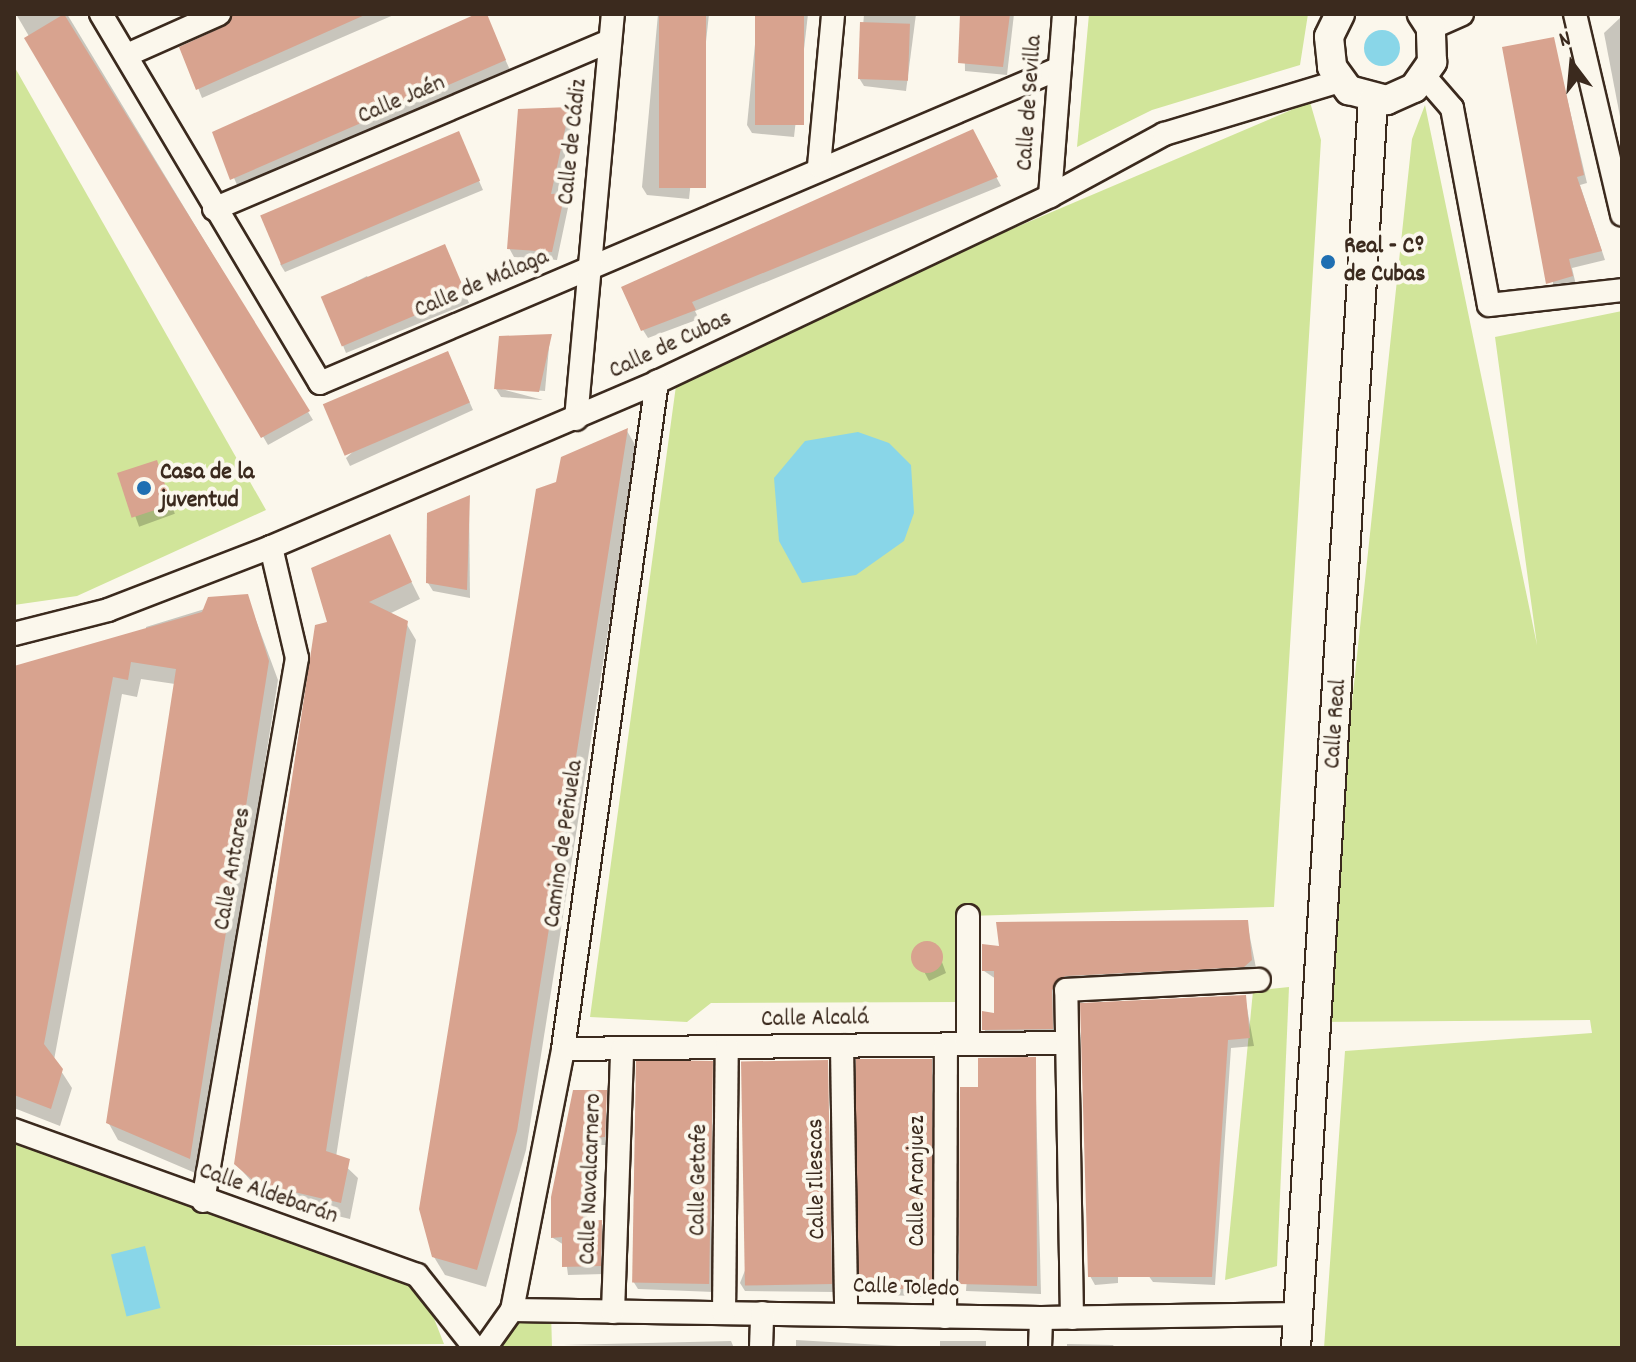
<!DOCTYPE html>
<meta charset="utf-8">
<style>
body{margin:0}
#map{position:relative;width:1636px;height:1362px;overflow:hidden;background:#fbf7ec;font-family:Dekko,sans-serif}
div>[style]{position:absolute}
[style*='--x']{left:calc(var(--x)*1px);top:calc(var(--y)*1px);width:calc(var(--w)*1px);rotate:calc(var(--a)*1deg)}
.green>*{inset:0;background:#d1e59a}
.water>*{inset:0;background:#89d6e8;transform-origin:0 0}
.round{border-radius:50%}
.shadow>*{inset:0;background:#0003;transform-origin:0 0}
.building>*{inset:0;background:#d8a38f;transform-origin:0 0}
.roads{filter:drop-shadow(2px 0 #3b2a1e) drop-shadow(-2px 0 #3b2a1e) drop-shadow(0 2px #3b2a1e) drop-shadow(0 -2px #3b2a1e)}
.minor>*{height:22px;margin:-11px;padding:0 11px;transform-origin:11px;border-radius:11px;background:#fbf7ec}
.tertiary>*{height:28px;margin:-14px;padding:0 14px;transform-origin:14px;border-radius:14px;background:#fbf7ec}
.dots>*{width:22px;height:22px;translate:-50% -50%;box-sizing:border-box;border:4px solid #fbf7ec;border-radius:50%}
span{translate:-50% -50%;white-space:nowrap;text-align:center;line-height:1.15;-webkit-text-stroke:8px #fbf7ec;paint-order:stroke}
.street-label{font-size:24px;color:#3b2a1e}
.poi-label{font-size:24px;color:#3b2a1e;font-weight:700}
.left{translate:0 -50%;text-align:left}
.frame{position:absolute;inset:0;border:16px solid #3b2a1e;pointer-events:none}
.north{position:absolute;left:1532px;top:24px;width:80px;height:80px;-webkit-text-stroke:6px #fbf7ec;paint-order:stroke;rotate:344deg;font-size:22px;font-weight:700;line-height:32px;text-align:center;color:#3b2a1e}
.north::after{content:'';display:block;margin:auto;width:28px;height:36px;background:#3b2a1e;clip-path:polygon(50% 0,100% 100%,50% 72%,0 100%)}
</style>
<div id="map">
<div class="green">
<div style="clip-path:polygon(1089px 14px,1308px 14px,1300px 65px,1152px 110px,1077px 147px)"></div>
<div style="clip-path:polygon(14px 66px,266px 510px,77px 596px,14px 605px)"></div>
<div style="clip-path:polygon(1310px 102px,1321px 140px,1274px 907px,968px 916px,960px 1002px,711px 1003px,687px 1022px,590px 1017px,678px 371px)"></div>
<div style="clip-path:polygon(1425px 105px,1537px 645px,1495px 337px,1622px 311px,1622px 1348px,1324px 1348px,1345px 1051px,1592px 1033px,1590px 1020px,1318px 1022px,1412px 139px)"></div>
<div style="clip-path:polygon(1289px 987px,1277px 1266px,1225px 1280px,1253px 991px)"></div>
<div style="clip-path:polygon(14px 1128px,417px 1275px,444px 1344px,14px 1348px)"></div>
<div style="clip-path:polygon(512px 1310px,551px 1311px,552px 1348px,485px 1348px)"></div>
</div>
<div class="water">
<div class="round" style="left:1364px;top:30px;width:36px;height:36px"></div>
<div style="clip-path:polygon(858px 432px,889px 443px,911px 465px,914px 513px,904px 541px,856px 575px,802px 583px,779px 541px,774px 478px,805px 441px)"></div>
<div style="left:145px;top:1246px;width:64px;height:35px;rotate:76deg"></div>
</div>
<div class="shadow">
<div style="clip-path:polygon(16px 14px,67px 14px,313px 420px,268px 445px)"></div>
<div style="clip-path:polygon(246px 14px,396px 14px,202px 98px,182px 48px)"></div>
<div style="left:485px;top:14px;width:60px;height:296px;rotate:66deg"></div>
<div style="clip-path:polygon(658px 14px,709px 14px,689px 199px,647px 195px,642px 187px)"></div>
<div style="clip-path:polygon(758px 14px,808px 14px,794px 137px,752px 133px,747px 125px)"></div>
<div style="clip-path:polygon(864px 14px,916px 14px,906px 91px,864px 86px,859px 78px)"></div>
<div style="clip-path:polygon(964px 14px,1014px 14px,1007px 75px,965px 71px)"></div>
<div style="clip-path:polygon(1622px 16px,1622px 127px,1604px 33px)"></div>
<div style="clip-path:polygon(1553px 39px,1587px 183px,1580px 185px,1605px 260px,1572px 268px,1576px 285px,1553px 291px)"></div>
<div style="clip-path:polygon(569px 109px,573px 117px,557px 195px,569px 203px,557px 260px,514px 257px,509px 248px)"></div>
<div style="clip-path:polygon(972px 132px,1001px 186px,695px 311px,699px 319px,648px 338px,643px 330px)"></div>
<div style="clip-path:polygon(462px 142px,483px 190px,285px 272px,280px 264px)"></div>
<div style="clip-path:polygon(449px 255px,469px 303px,346px 353px,324px 298px,367px 276px,372px 283px)"></div>
<div style="clip-path:polygon(550px 336px,545px 391px,498px 388px,543px 400px,501px 397px,496px 389px)"></div>
<div style="clip-path:polygon(452px 362px,473px 410px,350px 466px,346px 458px)"></div>
<div style="clip-path:polygon(627px 431px,637px 448px,526px 1150px,486px 1287px,445px 1275px,434px 1257px,558px 483px)"></div>
<div style="left:156px;top:462px;width:55px;height:38px;rotate:70deg"></div>
<div style="clip-path:polygon(469px 497px,470px 598px,433px 591px,428px 583px)"></div>
<div style="clip-path:polygon(389px 537px,420px 599px,389px 614px,406px 623px,416px 640px,336px 1157px,358px 1178px,350px 1219px,267px 1199px,236px 1164px,330px 623px)"></div>
<div style="clip-path:polygon(247px 596px,278px 680px,200px 1175px,118px 1140px,108px 1122px,175px 684px,141px 679px,137px 697px,122px 694px,54px 1060px,72px 1088px,60px 1126px,14px 1108px,14px 668px,146px 634px,146px 627px)"></div>
<div style="clip-path:polygon(1247px 922px,1256px 968px,1069px 984px,1056px 1037px,989px 1038px,984px 1029px,996px 1015px,996px 979px,984px 971px,1002px 948px)"></div>
<div style="clip-path:polygon(935px 943px,946px 973px,929px 981px,914px 952px)"></div>
<div style="clip-path:polygon(1245px 997px,1254px 1046px,1231px 1048px,1215px 1285px,1153px 1282px,1118px 1233px,1118px 1283px,1095px 1285px,1090px 1276px)"></div>
<div style="clip-path:polygon(1035px 1059px,1041px 1294px,966px 1291px,980px 1089px)"></div>
<div style="clip-path:polygon(931px 1061px,934px 1297px,866px 1294px,862px 1285px)"></div>
<div style="clip-path:polygon(827px 1062px,835px 1292px,745px 1291px,740px 1283px)"></div>
<div style="clip-path:polygon(712px 1063px,714px 1292px,638px 1289px,633px 1281px)"></div>
<div style="clip-path:polygon(605px 1092px,609px 1145px,591px 1145px,587px 1223px,601px 1222px,606px 1231px,604px 1274px,568px 1275px,564px 1245px,553px 1238px,553px 1198px)"></div>
<div style="clip-path:polygon(796px 1340px,933px 1348px,796px 1348px)"></div>
<div style="clip-path:polygon(731px 1341px,734px 1348px,563px 1345px)"></div>
<div style="left:940px;top:1341px;width:46px;height:7px"></div>
<div style="clip-path:polygon(1067px 1344px,1113px 1345px,1115px 1348px,1067px 1348px)"></div>
</div>
<div class="building">
<div style="clip-path:polygon(64px 14px,310px 411px,261px 438px,24px 38px)"></div>
<div style="clip-path:polygon(233px 14px,367px 14px,196px 90px,179px 47px,225px 26px)"></div>
<div style="clip-path:polygon(476px 14px,487px 14px,506px 60px,230px 180px,212px 132px)"></div>
<div style="left:659px;top:14px;width:47px;height:174px"></div>
<div style="left:755px;top:14px;width:49px;height:111px"></div>
<div style="clip-path:polygon(960px 14px,1010px 14px,1003px 67px,958px 63px)"></div>
<div style="left:860px;top:22px;width:50px;height:57px;rotate:2deg"></div>
<div style="clip-path:polygon(1554px 37px,1584px 175px,1577px 177px,1602px 251px,1569px 259px,1573px 276px,1546px 284px,1502px 47px)"></div>
<div style="clip-path:polygon(570px 107px,551px 194px,565px 193px,552px 252px,507px 249px,518px 109px)"></div>
<div style="clip-path:polygon(973px 129px,998px 177px,692px 302px,696px 310px,641px 331px,621px 287px)"></div>
<div style="left:459px;top:131px;width:54px;height:216px;rotate:67deg"></div>
<div style="left:445px;top:244px;width:54px;height:135px;rotate:67deg"></div>
<div style="clip-path:polygon(552px 334px,539px 392px,494px 389px,499px 336px)"></div>
<div style="left:448px;top:351px;width:56px;height:136px;rotate:67deg"></div>
<div style="clip-path:polygon(628px 428px,517px 1131px,477px 1270px,432px 1257px,419px 1209px,536px 489px,556px 482px,561px 457px)"></div>
<div style="left:157px;top:460px;width:47px;height:42px;rotate:72deg"></div>
<div style="clip-path:polygon(470px 495px,467px 590px,426px 583px,427px 513px)"></div>
<div style="clip-path:polygon(390px 534px,412px 582px,369px 602px,408px 621px,326px 1151px,350px 1159px,341px 1203px,256px 1183px,234px 1164px,315px 625px,327px 622px,311px 568px)"></div>
<div style="clip-path:polygon(248px 594px,269px 661px,190px 1159px,106px 1123px,176px 669px,131px 662px,128px 680px,113px 677px,44px 1044px,63px 1069px,51px 1109px,14px 1095px,14px 666px,202px 612px,208px 597px)"></div>
<div style="clip-path:polygon(1248px 920px,1252px 960px,1244px 967px,1065px 976px,1052px 990px,1053px 1029px,982px 1030px,982px 1011px,994px 1013px,994px 971px,982px 971px,982px 944px,999px 946px,996px 922px)"></div>
<div class="round" style="left:911px;top:941px;width:32px;height:32px"></div>
<div style="clip-path:polygon(1246px 995px,1250px 1038px,1228px 1040px,1212px 1277px,1088px 1277px,1080px 1003px)"></div>
<div style="clip-path:polygon(1036px 1057px,1037px 1286px,959px 1284px,960px 1087px,978px 1087px,978px 1058px)"></div>
<div style="left:932px;top:1059px;width:230px;height:76px;rotate:90deg"></div>
<div style="left:828px;top:1060px;width:224px;height:87px;rotate:89deg"></div>
<div style="left:713px;top:1061px;width:223px;height:77px;rotate:91deg"></div>
<div style="clip-path:polygon(573px 1090px,607px 1090px,605px 1137px,587px 1138px,584px 1172px,583px 1221px,602px 1220px,601px 1266px,562px 1267px,562px 1237px,551px 1238px,551px 1197px)"></div>
</div>
<div class="roads">
<div class="minor">
<div style="--x:101;--y:14;--w:429;--a:59.3"></div>
<div style="--x:320;--y:383;--w:804;--a:-23.06"></div>
<div style="--x:1575;--y:14;--w:206;--a:76.8"></div>
<div style="--x:1431;--y:28;--w:34;--a:-24"></div>
<div style="--x:127;--y:55;--w:101;--a:-24"></div>
<div style="--x:1425;--y:77;--w:41;--a:48.9"></div>
<div style="--x:1452;--y:108;--w:200;--a:79.4"></div>
<div style="--x:1489;--y:305;--w:134;--a:-6.4"></div>
<div style="--x:819;--y:166;--w:153;--a:-84.7"></div>
<div style="--x:1050;--y:196;--w:183;--a:-85.6"></div>
<div style="--x:214;--y:209;--w:430;--a:-23"></div>
<div style="--x:576;--y:419;--w:407;--a:-84.8"></div>
<div style="--x:14;--y:634;--w:97;--a:-14.3"></div>
<div style="--x:108;--y:610;--w:175;--a:-21.1"></div>
<div style="--x:271;--y:547;--w:420;--a:-23.1"></div>
<div style="--x:657;--y:382;--w:435;--a:-25.3"></div>
<div style="--x:1050;--y:196;--w:130;--a:-28.5"></div>
<div style="--x:1164;--y:134;--w:183;--a:-16.8"></div>
<div style="--x:968;--y:916;--w:128;--a:90"></div>
<div style="--x:842;--y:1046;--w:266;--a:89.1"></div>
<div style="--x:563;--y:1049;--w:504;--a:-0.68"></div>
<div style="--x:14;--y:1130;--w:428;--a:19.8"></div>
<div style="--x:417;--y:1275;--w:93;--a:51.5"></div>
<div style="--x:203;--y:1201;--w:551;--a:-80.18"></div>
<div style="--x:297;--y:658;--w:114;--a:-103.2"></div>
<div style="--x:512;--y:1310;--w:529;--a:0.87"></div>
<div style="--x:1041;--y:1318;--w:258;--a:-0.9"></div>
<div style="--x:613;--y:1312;--w:263;--a:-88"></div>
<div style="--x:724;--y:1313;--w:266;--a:-89.4"></div>
<div style="--x:945;--y:1317;--w:272;--a:-89.8"></div>
<div style="--x:1072;--y:1318;--w:328;--a:-91"></div>
<div style="--x:1066;--y:990;--w:193;--a:-3"></div>
<div style="--x:485;--y:1348;--w:47;--a:-54.6"></div>
<div style="--x:512;--y:1310;--w:266;--a:-78.9"></div>
<div style="--x:563;--y:1049;--w:674;--a:-81.98"></div>
<div style="--x:761;--y:1348;--w:35;--a:-88"></div>
<div style="--x:1040;--y:1348;--w:30;--a:-88"></div>
</div>
<div class="tertiary">
<div style="--x:1340;--y:14;--w:25;--a:116"></div>
<div style="--x:1329;--y:37;--w:30;--a:84"></div>
<div style="--x:1332;--y:67;--w:29;--a:54"></div>
<div style="--x:1349;--y:90;--w:39;--a:15"></div>
<div style="--x:1387;--y:100;--w:30;--a:-24"></div>
<div style="--x:1414;--y:88;--w:32;--a:-55"></div>
<div style="--x:1432;--y:62;--w:34;--a:-92"></div>
<div style="--x:1431;--y:28;--w:17;--a:-123"></div>
<div style="--x:1296;--y:1348;--w:1250;--a:-86.47"></div>
</div>
</div>
<div class="dots">
<div style="left:1328px;top:262px;background:#1f6fb2"></div>
<div style="left:144px;top:488px;background:#1f6fb2"></div>
</div>
<div class="street-label">
<span style="left:402px;top:101px;rotate:-23deg">Calle Jaén</span>
<span style="left:1031px;top:103px;rotate:-86deg">Calle de Sevilla</span>
<span style="left:574px;top:142px;rotate:-84deg">Calle de Cádiz</span>
<span style="left:482px;top:285px;rotate:-23deg">Calle de Málaga</span>
<span style="left:671px;top:346px;rotate:-25deg">Calle de Cubas</span>
<span style="left:1337px;top:724px;rotate:-86deg">Calle Real</span>
<span style="left:565px;top:844px;rotate:-82deg">Camino de Peñuela</span>
<span style="left:234px;top:869px;rotate:-80deg">Calle Antares</span>
<span style="left:815px;top:1020px;rotate:-1deg">Calle Alcalá</span>
<span style="left:592px;top:1179px;rotate:-88deg">Calle Navalcarnero</span>
<span style="left:818px;top:1179px;rotate:-91deg">Calle Illescas</span>
<span style="left:700px;top:1180px;rotate:-89deg">Calle Getafe</span>
<span style="left:919px;top:1181px;rotate:-90deg">Calle Aranjuez</span>
<span style="left:268px;top:1195px;rotate:19deg">Calle Aldebarán</span>
<span style="left:906px;top:1289px;rotate:2deg">Calle Toledo</span>
</div>
<div class="poi-label">
<span class="left" style="left:1344px;top:262px">Real - Cº<br>de Cubas</span>
<span class="left" style="left:160px;top:488px">Casa de la<br>juventud</span>
</div>
<div class="frame"></div>
<div class="north">N</div>
</div>
